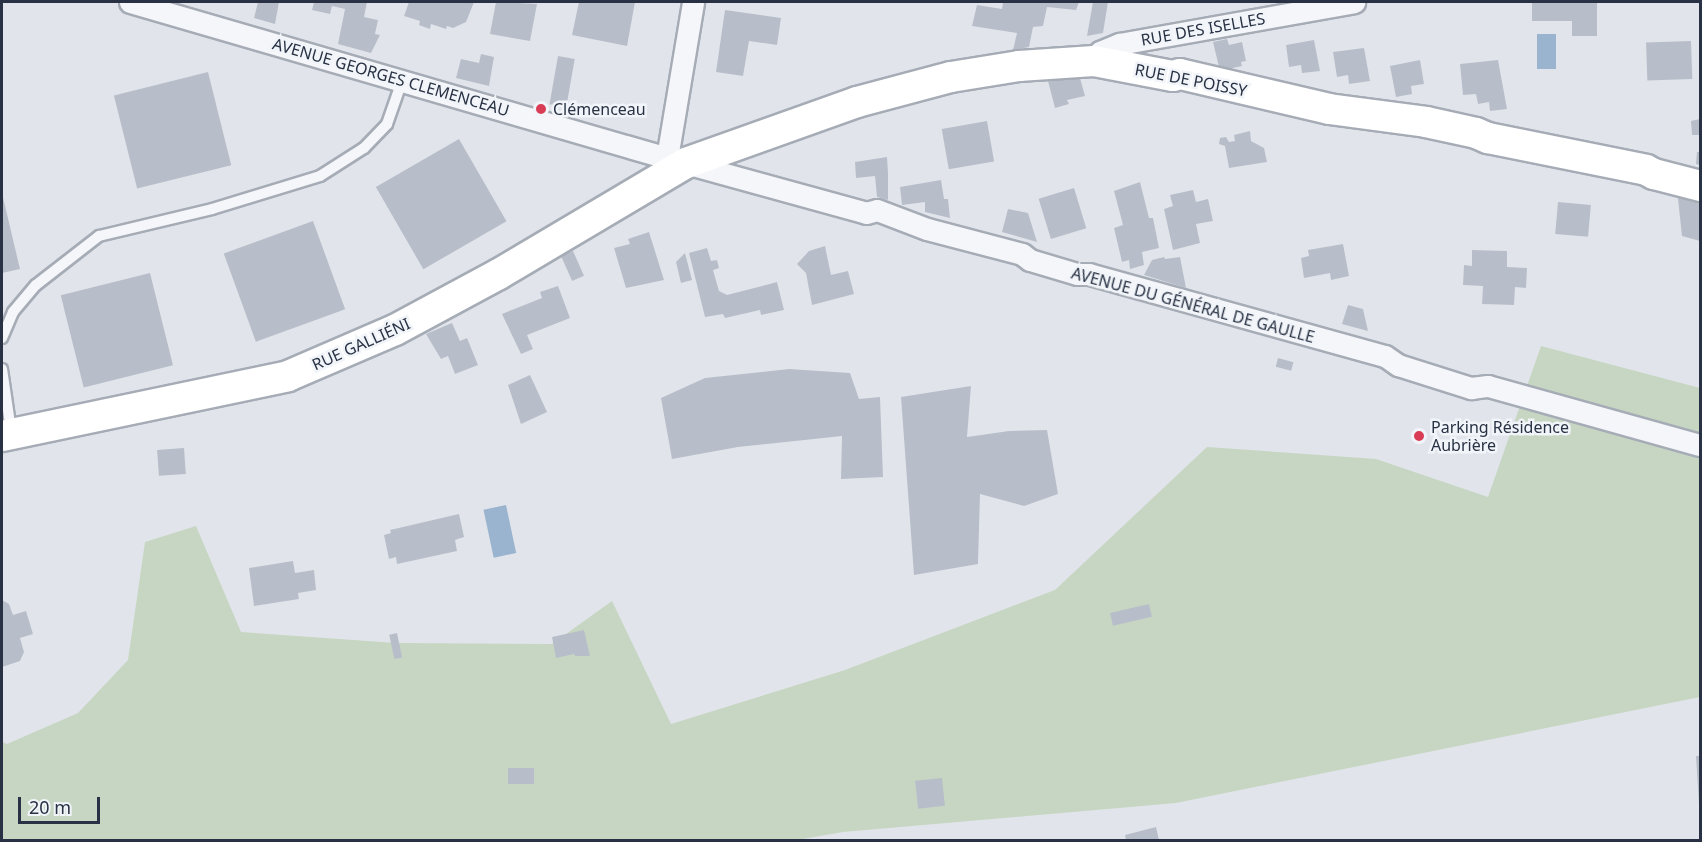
<!DOCTYPE html>
<meta charset="utf-8">
<style>
body{margin:0}
#map{position:relative;width:1702px;height:842px;overflow:hidden;background:#e1e5eb;font-family:"Noto Sans",sans-serif}
div>[style]{position:absolute}
[style*='--x']{left:calc(var(--x)*1px);top:calc(var(--y)*1px);width:calc(var(--w)*1px);rotate:calc(var(--a)*1deg)}
.green>*{inset:0;background:#c7d6c2}
.water>*{inset:0;background:#9ab3ce;transform-origin:0 0}
.building>*{inset:0;background:#b8bec9;transform-origin:0 0}
.roads{filter:drop-shadow(2px 0 #a6acb6) drop-shadow(-2px 0 #a6acb6) drop-shadow(0 2px #a6acb6) drop-shadow(0 -2px #a6acb6)}
.lane>*{height:10px;margin:-5px;padding:0 5px;transform-origin:5px;border-radius:5px;background:#f5f6f9}
.street>*{height:21px;margin:-10.5px;padding:0 10.5px;transform-origin:10.5px;border-radius:10.5px;background:#f5f6f9}
.secondary>*{height:30px;margin:-15px;padding:0 15px;transform-origin:15px;border-radius:15px;background:#fff}
.dots>*{width:16px;height:16px;translate:-50% -50%;box-sizing:border-box;border:3px solid #f1f4f8;border-radius:50%}
span{translate:-50% -50%;white-space:nowrap;text-align:center;line-height:1.15;-webkit-text-stroke:5px #f1f4f8;paint-order:stroke}
.street-label{font-size:16px;color:#283244}
.poi-label{font-size:16px;color:#283244}
.left{translate:0 -50%;text-align:left}
.frame{position:absolute;inset:0;border:3px solid #283244;pointer-events:none}
.scale{position:absolute;left:18px;top:797px;width:82px;height:27px;box-sizing:border-box;border:3px solid #283244;border-top:0;padding-left:8px;font-size:18px;line-height:21px;white-space:nowrap;color:#283244;-webkit-text-stroke:4px #f1f4f8;paint-order:stroke}
</style>
<div id="map">
<div class="green">
<div style="clip-path:polygon(1541px 346px,1700px 388px,1700px 697px,1176px 803px,843px 832px,797px 840px,2px 840px,2px 742px,7px 744px,78px 713px,128px 660px,145px 542px,196px 526px,241px 632px,396px 643px,552px 644px,612px 601px,671px 724px,845px 670px,1055px 590px,1207px 447px,1376px 459px,1488px 497px)"></div>
</div>
<div class="water">
<div style="left:1537px;top:34px;width:19px;height:35px"></div>
<div style="left:506px;top:505px;width:49px;height:23px;rotate:78deg"></div>
</div>
<div class="building">
<div style="clip-path:polygon(258px 2px,279px 2px,275px 24px,254px 18px)"></div>
<div style="clip-path:polygon(314px 2px,367px 2px,364px 17px,378px 20px,375px 34px,380px 35px,371px 53px,338px 44px,345px 9px,332px 6px,330px 14px,312px 10px)"></div>
<div style="clip-path:polygon(409px 2px,474px 2px,466px 22px,453px 28px,447px 26px,446px 29px,431px 24px,430px 29px,419px 25px,420px 21px,404px 16px)"></div>
<div style="clip-path:polygon(496px 2px,537px 4px,530px 41px,490px 34px)"></div>
<div style="clip-path:polygon(579px 2px,635px 2px,627px 46px,572px 35px)"></div>
<div style="clip-path:polygon(1003px 2px,1079px 2px,1076px 10px,1047px 7px,1043px 26px,1033px 27px,1029px 47px,1013px 50px,1017px 33px,972px 26px,977px 5px,1002px 9px)"></div>
<div style="clip-path:polygon(1093px 2px,1108px 2px,1103px 33px,1087px 36px)"></div>
<div style="clip-path:polygon(1532px 2px,1597px 2px,1597px 36px,1572px 36px,1572px 21px,1532px 21px)"></div>
<div style="clip-path:polygon(725px 10px,781px 18px,777px 45px,749px 41px,743px 76px,716px 72px)"></div>
<div style="clip-path:polygon(1227px 39px,1229px 45px,1242px 42px,1246px 61px,1241px 62px,1242px 66px,1220px 71px,1213px 42px)"></div>
<div style="clip-path:polygon(1314px 40px,1320px 71px,1302px 73px,1301px 65px,1289px 67px,1286px 45px)"></div>
<div style="left:1691px;top:41px;width:38px;height:45px;rotate:88deg"></div>
<div style="clip-path:polygon(1364px 48px,1370px 81px,1349px 84px,1348px 75px,1337px 77px,1333px 52px)"></div>
<div style="clip-path:polygon(481px 54px,494px 57px,489px 86px,456px 78px,461px 59px,479px 63px)"></div>
<div style="left:558px;top:56px;width:17px;height:49px;rotate:10deg"></div>
<div style="clip-path:polygon(1420px 60px,1424px 84px,1411px 86px,1412px 94px,1396px 97px,1390px 66px)"></div>
<div style="clip-path:polygon(1498px 60px,1507px 109px,1490px 111px,1489px 102px,1478px 104px,1476px 94px,1463px 95px,1460px 64px)"></div>
<div style="left:208px;top:72px;width:96px;height:97px;rotate:76deg"></div>
<div style="clip-path:polygon(1080px 78px,1085px 96px,1067px 100px,1069px 104px,1055px 108px,1048px 81px)"></div>
<div style="clip-path:polygon(1700px 119px,1700px 135px,1692px 135px,1691px 121px)"></div>
<div style="left:987px;top:121px;width:41px;height:46px;rotate:80deg"></div>
<div style="clip-path:polygon(1250px 131px,1251px 141px,1264px 148px,1267px 162px,1229px 168px,1225px 146px,1219px 144px,1220px 138px,1226px 137px,1229px 142px,1235px 141px,1234px 135px)"></div>
<div style="left:459px;top:139px;width:95px;height:96px;rotate:60deg"></div>
<div style="clip-path:polygon(1697px 152px,1700px 152px,1700px 165px,1696px 164px)"></div>
<div style="clip-path:polygon(887px 157px,888px 173px,888px 200px,877px 197px,875px 176px,856px 178px,855px 162px)"></div>
<div style="clip-path:polygon(941px 180px,944px 199px,948px 199px,950px 218px,925px 212px,925px 202px,902px 205px,900px 187px)"></div>
<div style="clip-path:polygon(1140px 182px,1149px 218px,1153px 218px,1159px 248px,1142px 252px,1144px 265px,1130px 269px,1129px 260px,1122px 262px,1114px 228px,1123px 225px,1114px 191px)"></div>
<div style="left:1074px;top:188px;width:42px;height:37px;rotate:73deg"></div>
<div style="clip-path:polygon(1193px 190px,1196px 202px,1208px 199px,1213px 221px,1196px 224px,1200px 243px,1173px 250px,1164px 209px,1173px 206px,1170px 195px)"></div>
<div style="clip-path:polygon(1677px 190px,1700px 195px,1700px 241px,1682px 236px)"></div>
<div style="clip-path:polygon(2px 193px,20px 269px,2px 273px)"></div>
<div style="left:1558px;top:202px;width:33px;height:32px;rotate:5deg"></div>
<div style="clip-path:polygon(1008px 209px,1028px 213px,1037px 242px,1002px 232px)"></div>
<div style="left:313px;top:221px;width:94px;height:95px;rotate:70deg"></div>
<div style="clip-path:polygon(649px 232px,664px 280px,626px 288px,614px 248px,630px 244px,628px 239px)"></div>
<div style="clip-path:polygon(1343px 244px,1349px 276px,1331px 280px,1330px 273px,1304px 278px,1301px 258px,1309px 256px,1308px 250px)"></div>
<div style="clip-path:polygon(825px 246px,831px 275px,848px 271px,854px 294px,812px 305px,806px 273px,797px 264px,809px 251px)"></div>
<div style="clip-path:polygon(707px 248px,711px 261px,717px 260px,719px 268px,713px 270px,719px 291px,727px 295px,777px 282px,784px 310px,761px 315px,760px 310px,725px 318px,723px 314px,705px 317px,689px 253px)"></div>
<div style="clip-path:polygon(1472px 250px,1507px 251px,1507px 267px,1527px 268px,1526px 288px,1515px 287px,1514px 305px,1482px 304px,1483px 286px,1463px 285px,1464px 265px,1472px 266px)"></div>
<div style="left:573px;top:251px;width:27px;height:13px;rotate:66deg"></div>
<div style="clip-path:polygon(685px 253px,692px 280px,681px 283px,676px 262px)"></div>
<div style="clip-path:polygon(1164px 257px,1165px 259px,1180px 257px,1186px 288px,1144px 275px,1152px 260px)"></div>
<div style="left:150px;top:273px;width:95px;height:92px;rotate:76deg"></div>
<div style="clip-path:polygon(558px 286px,570px 318px,527px 335px,533px 349px,521px 354px,502px 314px,542px 298px,540px 292px)"></div>
<div style="clip-path:polygon(1348px 305px,1363px 309px,1368px 331px,1342px 324px)"></div>
<div style="clip-path:polygon(452px 323px,460px 341px,467px 338px,478px 365px,455px 374px,448px 356px,441px 359px,426px 334px)"></div>
<div style="left:1278px;top:358px;width:16px;height:9px;rotate:15deg"></div>
<div style="clip-path:polygon(789px 369px,850px 373px,859px 399px,880px 397px,883px 477px,841px 479px,842px 436px,738px 447px,672px 459px,661px 398px,705px 378px)"></div>
<div style="clip-path:polygon(530px 375px,547px 412px,521px 424px,508px 385px)"></div>
<div style="clip-path:polygon(971px 386px,967px 437px,1009px 431px,1047px 430px,1058px 494px,1024px 506px,980px 494px,978px 564px,914px 575px,901px 397px)"></div>
<div style="left:184px;top:448px;width:26px;height:27px;rotate:86deg"></div>
<div style="clip-path:polygon(459px 514px,464px 537px,455px 540px,457px 551px,397px 564px,396px 557px,389px 559px,384px 535px,391px 533px,390px 530px)"></div>
<div style="clip-path:polygon(293px 561px,295px 573px,314px 570px,316px 590px,298px 593px,299px 599px,254px 606px,249px 568px)"></div>
<div style="clip-path:polygon(2px 600px,9px 604px,13px 615px,26px 611px,33px 634px,20px 638px,24px 652px,20px 661px,2px 667px)"></div>
<div style="left:1149px;top:604px;width:13px;height:40px;rotate:77deg"></div>
<div style="clip-path:polygon(584px 630px,590px 656px,575px 656px,574px 654px,556px 658px,552px 637px)"></div>
<div style="left:397px;top:633px;width:25px;height:8px;rotate:78deg"></div>
<div style="clip-path:polygon(1696px 756px,1700px 756px,1700px 804px,1699px 804px)"></div>
<div style="left:508px;top:768px;width:26px;height:16px"></div>
<div style="left:942px;top:778px;width:28px;height:27px;rotate:84deg"></div>
<div style="clip-path:polygon(1156px 827px,1159px 840px,1126px 840px,1125px 835px)"></div>
</div>
<div class="roads">
<div class="lane">
<div style="--x:2;--y:338;--w:28;--a:-67"></div>
<div style="--x:13;--y:312;--w:35;--a:-50"></div>
<div style="--x:36;--y:285;--w:80;--a:-37.9"></div>
<div style="--x:99;--y:236;--w:116;--a:-13.4"></div>
<div style="--x:212;--y:209;--w:113;--a:-17"></div>
<div style="--x:320;--y:176;--w:52;--a:-32.5"></div>
<div style="--x:364;--y:148;--w:33;--a:-46"></div>
<div style="--x:387;--y:124;--w:46;--a:-70.8"></div>
<div style="--x:2;--y:369;--w:63;--a:81.7"></div>
</div>
<div class="street">
<div style="--x:130;--y:2;--w:559;--a:16.2"></div>
<div style="--x:667;--y:158;--w:206;--a:15.4"></div>
<div style="--x:866;--y:213;--w:11;--a:-15"></div>
<div style="--x:877;--y:210;--w:53;--a:20.8"></div>
<div style="--x:927;--y:229;--w:98;--a:14.7"></div>
<div style="--x:1022;--y:254;--w:10;--a:37"></div>
<div style="--x:1030;--y:260;--w:49;--a:16.6"></div>
<div style="--x:1077;--y:274;--w:12;--a:0"></div>
<div style="--x:1089;--y:274;--w:307;--a:15.5"></div>
<div style="--x:1385;--y:356;--w:16;--a:35"></div>
<div style="--x:1398;--y:365;--w:77;--a:17.5"></div>
<div style="--x:1471;--y:388;--w:17;--a:-7"></div>
<div style="--x:1488;--y:386;--w:220;--a:15.6"></div>
<div style="--x:1094;--y:61;--w:11;--a:-56"></div>
<div style="--x:1100;--y:52;--w:21;--a:-23"></div>
<div style="--x:1119;--y:44;--w:239;--a:-10.1"></div>
<div style="--x:667;--y:158;--w:158;--a:-80.5"></div>
</div>
<div class="secondary">
<div style="--x:2;--y:436;--w:292;--a:-11.8"></div>
<div style="--x:288;--y:376;--w:116;--a:-23.3"></div>
<div style="--x:395;--y:330;--w:118;--a:-28.3"></div>
<div style="--x:499;--y:274;--w:217;--a:-30.7"></div>
<div style="--x:686;--y:163;--w:182;--a:-19.6"></div>
<div style="--x:857;--y:102;--w:97;--a:-14.9"></div>
<div style="--x:951;--y:77;--w:69;--a:-9.2"></div>
<div style="--x:1019;--y:66;--w:75;--a:-3.8"></div>
<div style="--x:1094;--y:61;--w:80;--a:10.8"></div>
<div style="--x:1173;--y:76;--w:7;--a:-16"></div>
<div style="--x:1180;--y:74;--w:153;--a:13.2"></div>
<div style="--x:1329;--y:109;--w:98;--a:7.6"></div>
<div style="--x:1426;--y:122;--w:51;--a:12.4"></div>
<div style="--x:1476;--y:133;--w:13;--a:23"></div>
<div style="--x:1488;--y:138;--w:161;--a:11.4"></div>
<div style="--x:1646;--y:170;--w:9;--a:27"></div>
<div style="--x:1654;--y:174;--w:48;--a:14.6"></div>
</div>
</div>
<div class="dots">
<div style="left:541px;top:109px;background:#d93d55"></div>
<div style="left:1419px;top:436px;background:#d93d55"></div>
</div>
<div class="street-label">
<span style="left:1203px;top:29px;rotate:-10deg">RUE DES ISELLES</span>
<span style="left:391px;top:77px;rotate:16deg">AVENUE GEORGES CLEMENCEAU</span>
<span style="left:1191px;top:80px;rotate:11deg">RUE DE POISSY</span>
<span style="left:1193px;top:305px;rotate:15deg">AVENUE DU GÉNÉRAL DE GAULLE</span>
<span style="left:361px;top:344px;rotate:-24deg">RUE GALLIÉNI</span>
</div>
<div class="poi-label">
<span class="left" style="left:553px;top:109px">Clémenceau</span>
<span class="left" style="left:1431px;top:436px">Parking Résidence<br>Aubrière</span>
</div>
<div class="frame"></div>
<div class="scale">20 m</div>
</div>
